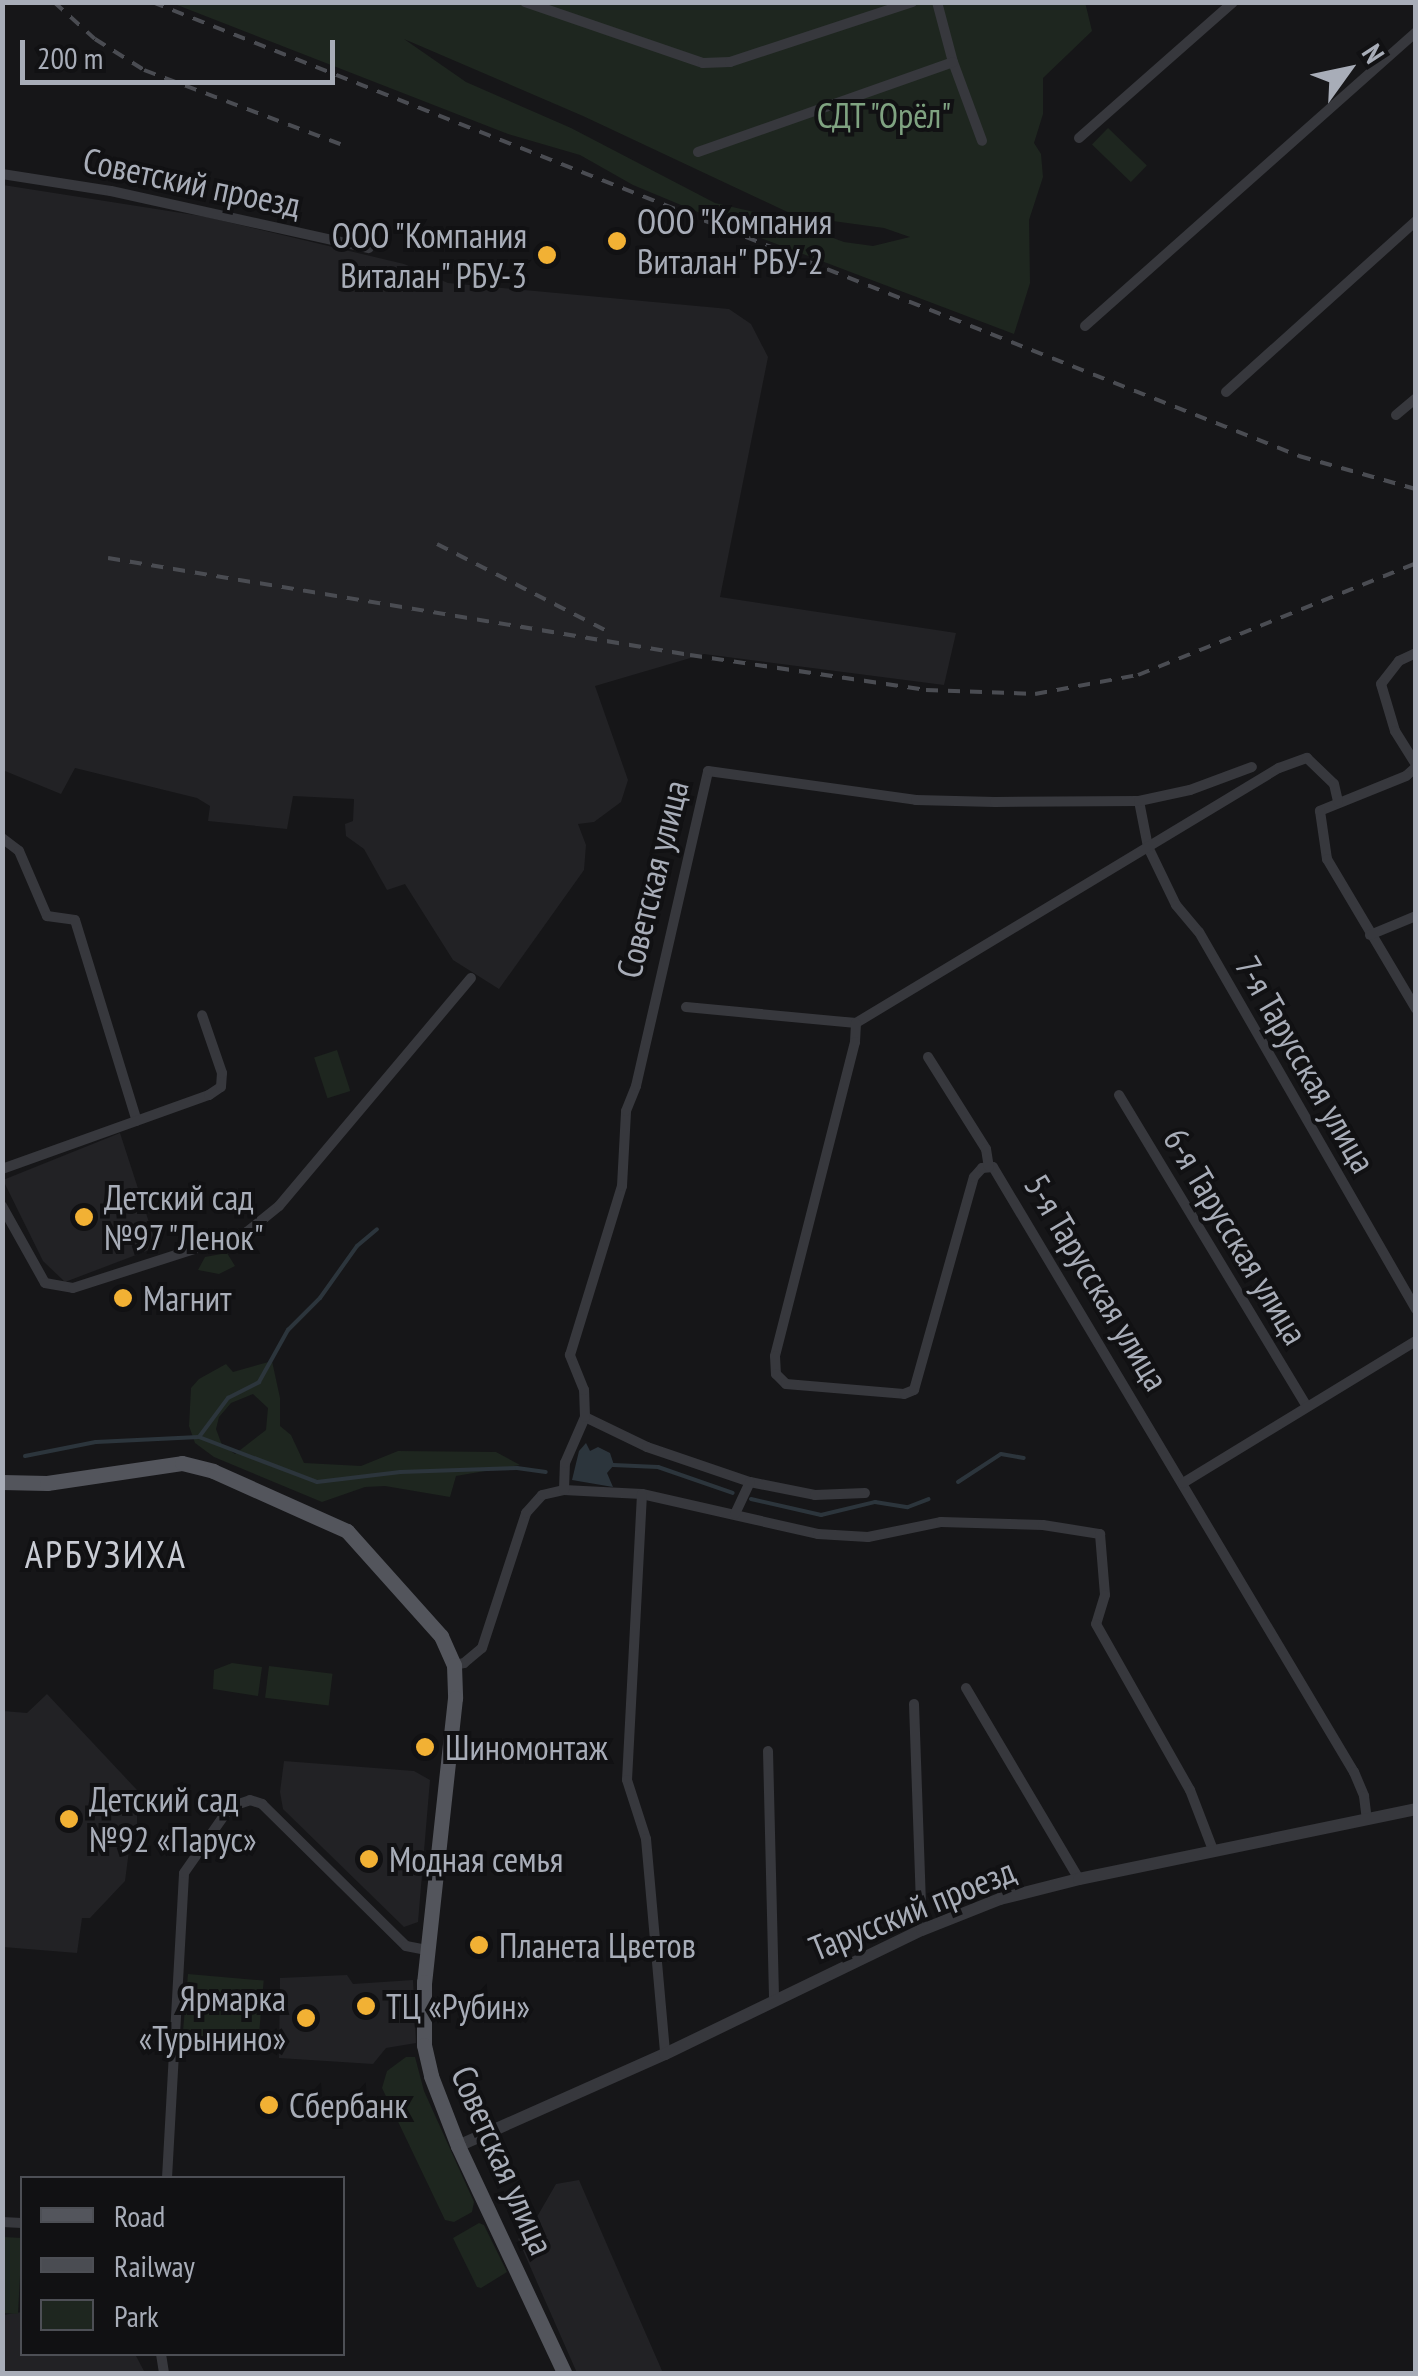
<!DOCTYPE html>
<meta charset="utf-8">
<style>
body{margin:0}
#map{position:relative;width:1418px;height:2376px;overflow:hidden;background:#161618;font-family:"PT Sans Narrow",sans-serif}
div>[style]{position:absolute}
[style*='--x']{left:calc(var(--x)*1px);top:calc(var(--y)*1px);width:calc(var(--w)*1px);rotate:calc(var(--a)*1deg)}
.built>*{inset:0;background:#222225}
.green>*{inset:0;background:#1e261f;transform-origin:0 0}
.water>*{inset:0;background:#2c353c}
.stream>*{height:4px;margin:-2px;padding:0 2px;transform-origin:2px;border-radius:2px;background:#2c353c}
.minor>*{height:10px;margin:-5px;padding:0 5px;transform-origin:5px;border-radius:5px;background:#37383d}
.tertiary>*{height:12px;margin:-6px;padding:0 6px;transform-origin:6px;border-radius:6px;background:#37383d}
.primary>*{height:15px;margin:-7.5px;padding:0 7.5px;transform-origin:7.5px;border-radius:7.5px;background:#53555c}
.rail>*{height:4px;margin-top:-2px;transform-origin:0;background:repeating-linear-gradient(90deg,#4a4c52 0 12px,transparent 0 22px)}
.dots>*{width:28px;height:28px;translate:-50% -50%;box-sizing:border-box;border:5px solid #111113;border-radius:50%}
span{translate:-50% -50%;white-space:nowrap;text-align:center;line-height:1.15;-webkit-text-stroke:8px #111113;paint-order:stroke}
.park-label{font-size:35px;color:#7fa381}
.street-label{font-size:35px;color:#a8adb8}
.poi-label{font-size:35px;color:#a8adb8}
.left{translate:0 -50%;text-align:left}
.right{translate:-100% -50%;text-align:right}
.neighbourhood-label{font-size:38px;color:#c9ccd4;letter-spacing:2.5px}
.frame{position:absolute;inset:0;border:5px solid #a8adb8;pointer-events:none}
.legend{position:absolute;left:20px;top:2176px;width:325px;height:180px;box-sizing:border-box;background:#111113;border:2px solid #4d4f55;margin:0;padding:12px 18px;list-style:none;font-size:30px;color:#a8adb8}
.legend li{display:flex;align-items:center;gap:20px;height:50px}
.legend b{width:50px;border:2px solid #4d4f55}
.north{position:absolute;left:1298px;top:20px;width:100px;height:100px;-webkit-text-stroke:8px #111113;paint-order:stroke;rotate:57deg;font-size:28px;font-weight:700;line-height:40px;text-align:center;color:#a8adb8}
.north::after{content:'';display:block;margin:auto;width:35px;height:45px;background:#a8adb8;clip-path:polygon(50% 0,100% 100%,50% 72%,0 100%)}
.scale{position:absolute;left:20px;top:40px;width:315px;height:45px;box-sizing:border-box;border:5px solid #a8adb8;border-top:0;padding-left:12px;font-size:30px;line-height:35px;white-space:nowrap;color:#a8adb8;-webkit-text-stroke:8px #111113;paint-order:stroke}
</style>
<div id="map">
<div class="built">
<div style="clip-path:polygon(3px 185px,207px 217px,404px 264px,448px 283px,729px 309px,751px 324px,768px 357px,720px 597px,956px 633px,944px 685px,704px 654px,595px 686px,628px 780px,621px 802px,594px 822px,578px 824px,586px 845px,584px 870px,499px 989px,453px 960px,405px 884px,387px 890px,364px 849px,346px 836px,345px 824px,353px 821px,354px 799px,293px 796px,287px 829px,208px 821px,210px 806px,197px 798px,75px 768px,61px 794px,5px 771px,3px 776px)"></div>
<div style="clip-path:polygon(120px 1133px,157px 1247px,65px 1282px,43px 1261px,3px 1180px)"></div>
<div style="clip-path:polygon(47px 1694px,137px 1790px,137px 1828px,131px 1835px,125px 1881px,90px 1918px,82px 1918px,77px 1953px,3px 1947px,3px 1711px,27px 1713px)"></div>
<div style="clip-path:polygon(284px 1761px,414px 1771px,430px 1780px,418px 1922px,404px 1927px,283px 1809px,280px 1792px)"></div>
<div style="clip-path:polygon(347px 1975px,353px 1984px,413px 1980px,416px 2043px,386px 2048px,373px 2064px,279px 2058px,280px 1978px)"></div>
<div style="clip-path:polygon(579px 2180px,611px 2254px,663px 2373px,577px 2373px,518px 2239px,534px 2222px,556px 2184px)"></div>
<div style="clip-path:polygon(22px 2312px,22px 2354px,135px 2354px,145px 2373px,3px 2373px,3px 2315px)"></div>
</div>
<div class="green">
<div style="clip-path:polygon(evenodd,1085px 2px,1092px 31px,1043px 78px,1043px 114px,1034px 143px,1041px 154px,1043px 177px,1029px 220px,1030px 283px,1014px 334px,753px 235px,633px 185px,580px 155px,508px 134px,172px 3px,1085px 2px,404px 39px,583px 116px,796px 216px,884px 228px,910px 237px,873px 246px,844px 242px,776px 217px,715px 203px,571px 128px,466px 82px,404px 39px)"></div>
<div style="left:1108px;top:128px;width:54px;height:23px;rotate:44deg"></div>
<div style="left:337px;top:1050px;width:43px;height:24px;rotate:72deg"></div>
<div style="clip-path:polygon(227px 1253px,235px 1266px,219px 1274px,198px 1270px,205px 1257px)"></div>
<div style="clip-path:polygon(evenodd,272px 1361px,280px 1398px,280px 1426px,291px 1435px,304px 1463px,361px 1466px,398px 1451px,496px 1452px,520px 1465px,456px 1476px,450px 1497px,385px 1486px,365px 1487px,322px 1502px,214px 1457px,195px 1443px,189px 1426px,191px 1388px,199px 1379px,226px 1364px,233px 1372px,272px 1361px,253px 1394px,268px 1408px,266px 1430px,235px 1454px,222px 1445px,216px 1429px,219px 1417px,231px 1403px,253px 1394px)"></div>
<div style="clip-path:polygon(232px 1663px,262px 1667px,258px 1696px,213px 1689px,214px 1670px)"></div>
<div style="left:269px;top:1666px;width:64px;height:32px;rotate:7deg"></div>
<div style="left:188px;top:1974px;width:76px;height:75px;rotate:5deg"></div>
<div style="clip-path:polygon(406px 2057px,415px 2057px,424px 2091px,474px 2202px,472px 2212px,454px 2222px,445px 2220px,382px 2088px,387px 2071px)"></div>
<div style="clip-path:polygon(479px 2223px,484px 2225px,507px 2272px,481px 2288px,477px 2287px,453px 2238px)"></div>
<div style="left:3px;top:2237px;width:19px;height:76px;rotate:3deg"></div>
</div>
<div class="water">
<div style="clip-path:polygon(586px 1443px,590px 1451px,598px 1447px,610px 1453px,614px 1465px,607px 1473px,613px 1487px,572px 1480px,579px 1451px)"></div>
</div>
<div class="stream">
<div style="--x:199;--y:1437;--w:49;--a:-53.4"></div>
<div style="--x:228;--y:1398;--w:35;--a:-27"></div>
<div style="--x:259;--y:1382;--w:60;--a:-60.9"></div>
<div style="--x:288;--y:1330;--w:45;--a:-45"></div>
<div style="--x:320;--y:1298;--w:64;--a:-54.6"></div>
<div style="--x:357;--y:1246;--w:26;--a:-40"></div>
<div style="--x:25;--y:1456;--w:72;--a:-11.2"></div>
<div style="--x:96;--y:1442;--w:103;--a:-2.8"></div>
<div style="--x:199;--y:1437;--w:126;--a:20.9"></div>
<div style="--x:317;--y:1482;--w:84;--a:-6.9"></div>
<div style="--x:400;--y:1472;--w:117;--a:-2"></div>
<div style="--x:517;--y:1468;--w:29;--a:8"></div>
<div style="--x:613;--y:1465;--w:45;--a:2.5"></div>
<div style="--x:658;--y:1467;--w:79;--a:19.1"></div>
<div style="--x:958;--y:1482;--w:51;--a:-33.1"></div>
<div style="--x:1001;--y:1454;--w:23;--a:10"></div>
<div style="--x:751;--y:1499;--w:72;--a:12.9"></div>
<div style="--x:821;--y:1515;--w:56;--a:-13.5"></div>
<div style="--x:875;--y:1502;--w:33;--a:9"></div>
<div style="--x:908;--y:1507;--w:22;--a:-21"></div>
</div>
<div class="minor">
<div style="--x:525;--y:2;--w:188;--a:18.9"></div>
<div style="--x:703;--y:63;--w:27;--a:-2"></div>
<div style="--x:730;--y:62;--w:192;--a:-18.2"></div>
<div style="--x:937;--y:2;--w:62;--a:75.1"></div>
<div style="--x:953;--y:62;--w:84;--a:69.8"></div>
<div style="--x:1079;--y:138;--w:205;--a:-41.4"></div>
<div style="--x:698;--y:152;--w:270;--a:-19.4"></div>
<div style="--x:2;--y:174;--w:110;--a:8.9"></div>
<div style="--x:111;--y:191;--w:264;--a:12.5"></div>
<div style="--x:1085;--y:326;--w:443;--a:-41.6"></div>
<div style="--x:1226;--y:392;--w:256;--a:-42"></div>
<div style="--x:1396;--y:415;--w:26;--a:-40"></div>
<div style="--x:1416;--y:653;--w:19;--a:155"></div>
<div style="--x:1399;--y:661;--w:29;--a:128"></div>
<div style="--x:1381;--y:684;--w:49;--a:73.4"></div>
<div style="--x:1395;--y:731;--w:40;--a:58"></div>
<div style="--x:1416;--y:767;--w:13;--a:138"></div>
<div style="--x:1406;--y:776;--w:93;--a:157.9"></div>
<div style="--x:1320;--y:811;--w:49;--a:81.7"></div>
<div style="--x:1327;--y:859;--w:174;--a:59.3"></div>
<div style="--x:1139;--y:801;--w:47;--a:78.9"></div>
<div style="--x:1148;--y:847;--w:64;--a:64.2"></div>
<div style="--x:1176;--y:905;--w:35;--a:50"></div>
<div style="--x:1199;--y:932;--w:435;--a:60.1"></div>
<div style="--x:2;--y:838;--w:21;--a:37"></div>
<div style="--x:19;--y:851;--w:71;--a:66.7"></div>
<div style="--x:47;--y:916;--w:28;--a:8"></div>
<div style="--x:75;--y:920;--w:210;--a:72.9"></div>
<div style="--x:1370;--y:935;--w:50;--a:-22.4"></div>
<div style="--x:686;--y:1007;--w:171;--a:5.4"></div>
<div style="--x:856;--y:1023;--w:494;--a:-31.1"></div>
<div style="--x:1279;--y:768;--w:30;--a:-20"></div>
<div style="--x:1307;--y:758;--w:37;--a:44"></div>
<div style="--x:1334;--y:784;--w:18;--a:77"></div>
<div style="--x:856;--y:1023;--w:19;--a:93"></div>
<div style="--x:855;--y:1042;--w:324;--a:104.3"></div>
<div style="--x:775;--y:1356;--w:18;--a:87"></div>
<div style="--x:776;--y:1374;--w:14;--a:45"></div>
<div style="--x:786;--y:1384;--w:118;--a:4.8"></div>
<div style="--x:904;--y:1394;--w:11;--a:-22"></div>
<div style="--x:914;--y:1390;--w:221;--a:-74.3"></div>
<div style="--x:974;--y:1177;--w:12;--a:-48"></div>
<div style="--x:982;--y:1168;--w:11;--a:-5"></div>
<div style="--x:993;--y:1167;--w:705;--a:59.18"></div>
<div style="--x:1354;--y:1772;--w:26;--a:67"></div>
<div style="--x:1364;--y:1796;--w:24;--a:83"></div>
<div style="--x:928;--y:1057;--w:109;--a:57.8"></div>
<div style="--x:986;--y:1149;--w:18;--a:81"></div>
<div style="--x:1119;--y:1095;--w:362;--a:58.9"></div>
<div style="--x:2;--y:1169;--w:220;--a:-19.7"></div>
<div style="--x:209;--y:1095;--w:14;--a:-34"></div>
<div style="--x:221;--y:1087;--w:14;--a:-86"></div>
<div style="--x:222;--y:1073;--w:61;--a:-109"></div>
<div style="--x:2;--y:1206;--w:88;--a:60.8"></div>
<div style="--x:45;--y:1283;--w:28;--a:10"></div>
<div style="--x:73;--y:1288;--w:183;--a:-17.8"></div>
<div style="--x:247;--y:1232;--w:41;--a:-39.1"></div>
<div style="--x:279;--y:1206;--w:298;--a:-49.9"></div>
<div style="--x:585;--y:1417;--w:69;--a:25.8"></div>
<div style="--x:647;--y:1447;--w:109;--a:18.8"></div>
<div style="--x:750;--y:1482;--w:66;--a:11.3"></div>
<div style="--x:815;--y:1495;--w:50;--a:-2.3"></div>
<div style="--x:1183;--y:1483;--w:273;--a:-31.4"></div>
<div style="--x:564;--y:1490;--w:78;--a:2.9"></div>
<div style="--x:642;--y:1494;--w:180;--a:12.8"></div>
<div style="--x:818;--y:1534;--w:50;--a:3.4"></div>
<div style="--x:868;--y:1537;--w:75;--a:-11.6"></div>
<div style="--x:941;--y:1522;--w:102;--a:1.7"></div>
<div style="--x:1043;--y:1525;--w:58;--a:9"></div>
<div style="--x:1100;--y:1534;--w:61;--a:85.3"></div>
<div style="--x:1105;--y:1595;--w:30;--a:107"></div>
<div style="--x:1096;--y:1624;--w:191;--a:60.5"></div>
<div style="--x:1190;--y:1790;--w:64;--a:69"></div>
<div style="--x:642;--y:1494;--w:286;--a:93"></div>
<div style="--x:627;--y:1780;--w:62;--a:72.1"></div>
<div style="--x:646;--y:1839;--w:216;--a:84.9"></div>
<div style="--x:735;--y:1514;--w:35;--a:-65"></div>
<div style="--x:454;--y:1665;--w:10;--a:-11"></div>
<div style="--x:464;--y:1663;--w:23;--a:-40"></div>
<div style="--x:482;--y:1648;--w:142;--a:-71.9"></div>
<div style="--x:526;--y:1513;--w:24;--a:-48"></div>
<div style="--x:542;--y:1495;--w:23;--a:-13"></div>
<div style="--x:564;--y:1490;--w:27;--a:-88"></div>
<div style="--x:565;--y:1463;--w:50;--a:-66.5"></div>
<div style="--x:585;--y:1417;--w:27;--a:-92"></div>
<div style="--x:584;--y:1390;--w:38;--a:-112"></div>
<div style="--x:570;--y:1355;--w:177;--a:-72.9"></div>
<div style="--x:622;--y:1186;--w:75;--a:-86.9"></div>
<div style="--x:626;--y:1111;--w:27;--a:-68"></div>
<div style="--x:636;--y:1086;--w:323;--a:-77.1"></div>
<div style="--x:708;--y:771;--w:210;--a:7.9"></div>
<div style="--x:916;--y:800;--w:79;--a:1.5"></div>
<div style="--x:995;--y:802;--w:144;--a:-0.4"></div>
<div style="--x:1139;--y:801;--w:52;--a:-12.2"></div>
<div style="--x:1190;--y:790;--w:66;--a:-20.4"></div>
<div style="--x:966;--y:1688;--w:222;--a:59.4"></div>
<div style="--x:914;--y:1704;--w:226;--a:88"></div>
<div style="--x:768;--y:1751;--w:248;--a:88.6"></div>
<div style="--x:167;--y:2178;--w:305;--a:-86.8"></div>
<div style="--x:184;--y:1873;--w:80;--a:-55.1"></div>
<div style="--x:230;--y:1807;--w:21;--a:-19"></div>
<div style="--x:250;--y:1800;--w:13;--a:18"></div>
<div style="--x:262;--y:1804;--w:202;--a:44.6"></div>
<div style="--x:406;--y:1946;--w:21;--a:11"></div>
<div style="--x:2;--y:2222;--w:20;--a:3"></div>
<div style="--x:161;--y:2354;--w:20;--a:81"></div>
</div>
<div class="tertiary">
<div style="--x:458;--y:2146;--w:227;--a:-24"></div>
<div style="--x:665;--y:2054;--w:285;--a:-25.8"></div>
<div style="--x:922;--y:1930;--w:84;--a:-21.7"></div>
<div style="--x:1000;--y:1899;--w:81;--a:-14.2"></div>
<div style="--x:1079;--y:1879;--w:344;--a:-11.7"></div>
</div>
<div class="primary">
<div style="--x:2;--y:1482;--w:45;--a:1.3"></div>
<div style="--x:47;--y:1483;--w:136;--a:-8.4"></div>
<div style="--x:182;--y:1463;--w:32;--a:14"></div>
<div style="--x:213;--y:1471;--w:147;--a:24.1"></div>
<div style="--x:347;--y:1531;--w:141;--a:48.2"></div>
<div style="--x:441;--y:1636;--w:32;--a:66"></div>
<div style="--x:454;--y:1665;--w:33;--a:88"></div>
<div style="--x:455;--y:1698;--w:286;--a:96.2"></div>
<div style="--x:424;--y:1982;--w:63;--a:90"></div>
<div style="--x:424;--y:2045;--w:32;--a:77"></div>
<div style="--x:431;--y:2076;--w:75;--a:68.9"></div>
<div style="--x:458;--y:2146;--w:252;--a:64.9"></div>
</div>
<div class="rail">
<div style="--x:54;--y:2;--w:55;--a:42.1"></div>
<div style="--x:95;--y:39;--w:58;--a:32.3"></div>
<div style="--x:144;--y:70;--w:210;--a:20.7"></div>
<div style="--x:152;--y:2;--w:1234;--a:21.59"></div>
<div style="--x:1299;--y:456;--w:122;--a:15.8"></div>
<div style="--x:437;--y:544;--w:193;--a:27.1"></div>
<div style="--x:108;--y:558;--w:590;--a:9.46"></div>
<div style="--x:690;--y:655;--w:239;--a:8.4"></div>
<div style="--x:926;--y:690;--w:109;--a:2.1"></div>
<div style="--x:1035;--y:694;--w:105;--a:-10.5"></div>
<div style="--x:1138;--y:675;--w:300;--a:-21.9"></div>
</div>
<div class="dots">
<div style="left:617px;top:241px;background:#f2b134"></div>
<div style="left:547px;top:255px;background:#f2b134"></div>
<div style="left:84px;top:1217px;background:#f2b134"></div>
<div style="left:123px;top:1298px;background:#f2b134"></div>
<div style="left:425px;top:1747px;background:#f2b134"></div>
<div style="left:69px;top:1819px;background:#f2b134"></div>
<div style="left:369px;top:1859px;background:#f2b134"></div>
<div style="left:479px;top:1945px;background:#f2b134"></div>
<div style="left:366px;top:2006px;background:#f2b134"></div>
<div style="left:306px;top:2018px;background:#f2b134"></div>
<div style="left:269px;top:2105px;background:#f2b134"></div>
</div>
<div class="park-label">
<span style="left:884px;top:115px">СДТ "Орёл"</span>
</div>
<div class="street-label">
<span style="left:192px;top:182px;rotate:12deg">Советский проезд</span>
<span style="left:652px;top:879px;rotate:-76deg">Советская улица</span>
<span style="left:1306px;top:1064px;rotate:60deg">7-я Тарусская улица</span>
<span style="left:1236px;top:1236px;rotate:59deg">6-я Тарусская улица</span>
<span style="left:1097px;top:1282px;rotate:59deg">5-я Тарусская улица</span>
<span style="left:912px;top:1909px;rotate:-22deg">Тарусский проезд</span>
<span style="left:503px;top:2160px;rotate:66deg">Советская улица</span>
</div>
<div class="poi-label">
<span class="left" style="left:637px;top:241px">ООО "Компания<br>Виталан" РБУ-2</span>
<span class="right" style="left:527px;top:255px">ООО "Компания<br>Виталан" РБУ-3</span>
<span class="left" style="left:104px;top:1217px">Детский сад<br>№97 "Ленок"</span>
<span class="left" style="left:143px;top:1298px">Магнит</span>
<span class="left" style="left:445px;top:1747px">Шиномонтаж</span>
<span class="left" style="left:89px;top:1819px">Детский сад<br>№92 «Парус»</span>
<span class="left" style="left:389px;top:1859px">Модная семья</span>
<span class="left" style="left:499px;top:1945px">Планета Цветов</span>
<span class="right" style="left:286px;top:2018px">Ярмарка<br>«Турынино»</span>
<span class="left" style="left:386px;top:2006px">ТЦ «Рубин»</span>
<span class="left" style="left:289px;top:2105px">Сбербанк</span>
</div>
<div class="neighbourhood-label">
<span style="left:106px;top:1554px">АРБУЗИХА</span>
</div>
<div class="frame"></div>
<ul class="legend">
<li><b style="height:12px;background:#53555c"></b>Road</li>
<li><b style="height:12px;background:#4a4c52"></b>Railway</li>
<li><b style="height:28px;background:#1e261f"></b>Park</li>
</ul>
<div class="north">N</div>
<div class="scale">200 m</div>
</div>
